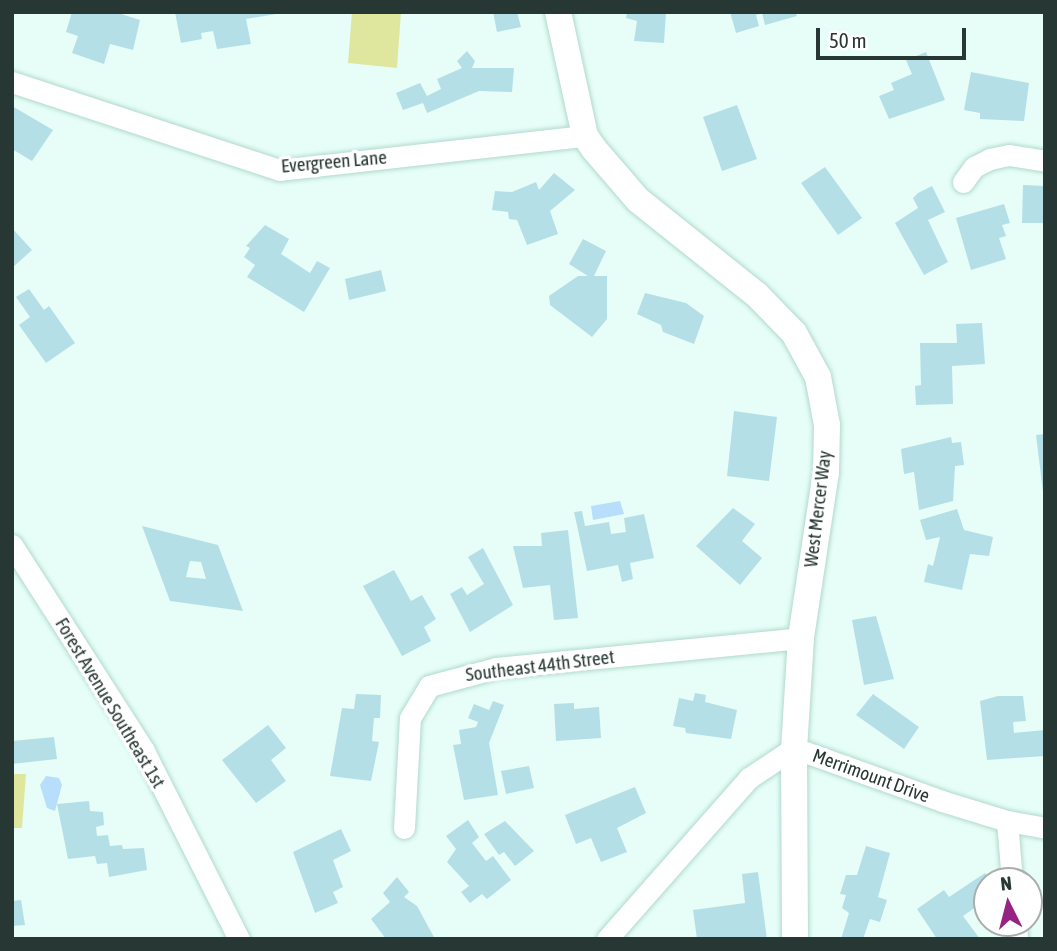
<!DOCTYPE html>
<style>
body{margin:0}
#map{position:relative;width:1057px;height:951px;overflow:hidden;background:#e6fef7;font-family:"Asap Condensed",sans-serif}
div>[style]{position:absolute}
.green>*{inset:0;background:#dfe79f}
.water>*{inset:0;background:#b7defb}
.building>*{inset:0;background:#b5dfe6}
.roads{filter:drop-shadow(0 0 2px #b1d9ce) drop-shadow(0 0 2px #b1d9ce)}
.minor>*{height:21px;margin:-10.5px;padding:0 10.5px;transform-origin:10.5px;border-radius:10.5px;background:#fff}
.tertiary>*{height:26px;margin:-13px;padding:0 13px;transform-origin:13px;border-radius:13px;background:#fff}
span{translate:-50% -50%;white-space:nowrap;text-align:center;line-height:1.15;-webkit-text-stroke:7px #fff;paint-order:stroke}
.street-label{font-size:19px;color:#273733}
.frame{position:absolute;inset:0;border:14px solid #273733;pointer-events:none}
.north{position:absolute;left:973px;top:867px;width:70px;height:70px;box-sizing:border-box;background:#fff;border:2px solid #a9afad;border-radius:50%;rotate:354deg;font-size:19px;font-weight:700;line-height:28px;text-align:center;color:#273733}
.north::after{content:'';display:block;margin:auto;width:24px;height:32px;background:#952483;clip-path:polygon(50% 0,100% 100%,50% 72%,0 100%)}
.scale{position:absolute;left:816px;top:28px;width:150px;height:32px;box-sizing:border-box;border:4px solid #273733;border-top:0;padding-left:9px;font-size:21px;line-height:24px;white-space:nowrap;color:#273733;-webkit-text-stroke:5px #fff;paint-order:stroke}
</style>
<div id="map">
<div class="green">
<div style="clip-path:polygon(352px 12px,401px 12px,397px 68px,348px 63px)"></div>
<div style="clip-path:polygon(12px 774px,26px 774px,22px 828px,12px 828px)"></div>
</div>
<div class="water">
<div style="clip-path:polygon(620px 501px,624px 514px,593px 520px,591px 506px)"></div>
<div style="clip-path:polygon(46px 776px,59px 778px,62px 785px,55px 811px,47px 808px,40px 785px)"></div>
</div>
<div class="building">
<div style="clip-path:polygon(72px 12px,115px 12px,140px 20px,133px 50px,110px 44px,104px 64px,72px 53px,78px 36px,66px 32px)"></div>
<div style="clip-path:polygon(175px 12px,276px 12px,276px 14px,246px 19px,251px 44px,217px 49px,213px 31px,201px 33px,202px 39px,181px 43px)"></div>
<div style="clip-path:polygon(493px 12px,517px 12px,521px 27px,497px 32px)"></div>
<div style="clip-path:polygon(627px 12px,666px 12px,664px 43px,634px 41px,637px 21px,626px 18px)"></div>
<div style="clip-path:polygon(730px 12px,795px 12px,797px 16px,765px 25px,762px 13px,756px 15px,759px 26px,736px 33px)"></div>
<div style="clip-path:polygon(467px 51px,475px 61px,472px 68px,514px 68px,512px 92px,479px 91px,427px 113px,423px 103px,403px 110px,396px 93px,420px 83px,427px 96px,441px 89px,437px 79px,462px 68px,457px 61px)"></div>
<div style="clip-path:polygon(926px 52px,945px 100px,889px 119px,879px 96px,894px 90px,891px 83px,912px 74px,906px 60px)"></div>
<div style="clip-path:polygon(971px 72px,1029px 83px,1024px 121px,980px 119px,980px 113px,964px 110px)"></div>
<div style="clip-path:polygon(737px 105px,757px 159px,722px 171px,703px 117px)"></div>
<div style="clip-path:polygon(12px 106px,53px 130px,32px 161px,12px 149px)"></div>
<div style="clip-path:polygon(825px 167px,862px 218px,838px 235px,801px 183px)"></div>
<div style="clip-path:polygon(554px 173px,575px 190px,550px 211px,558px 234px,527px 245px,517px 220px,509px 219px,508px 212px,492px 210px,495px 191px,512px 192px,536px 182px,539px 190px)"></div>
<div style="clip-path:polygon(1023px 185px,1045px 186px,1045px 223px,1022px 223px)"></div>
<div style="clip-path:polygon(932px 186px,945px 212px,928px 220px,948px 262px,924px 275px,895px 223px,918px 208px,913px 198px,918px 193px)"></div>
<div style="clip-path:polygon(1004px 204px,1010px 223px,1002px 225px,1006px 236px,999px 238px,1006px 259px,971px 270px,956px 218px)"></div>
<div style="clip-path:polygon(265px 225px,289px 239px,281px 254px,310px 273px,317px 261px,330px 268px,304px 312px,247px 277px,255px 265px,244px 257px,250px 248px,246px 246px)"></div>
<div style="clip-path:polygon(12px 228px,32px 250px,12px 268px)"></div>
<div style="clip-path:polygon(583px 239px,606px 251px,594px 276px,607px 276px,607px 319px,592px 337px,550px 305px,549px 296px,578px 276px,588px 276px,569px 264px)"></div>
<div style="clip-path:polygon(381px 270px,386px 291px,349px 300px,345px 279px)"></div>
<div style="clip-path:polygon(29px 289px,44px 310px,49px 306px,75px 343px,46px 363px,19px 325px,30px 317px,16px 297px)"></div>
<div style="clip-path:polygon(645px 293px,686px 303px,704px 316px,694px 344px,663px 332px,661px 325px,637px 314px)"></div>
<div style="clip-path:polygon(982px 323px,985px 364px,952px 366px,953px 404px,916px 405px,915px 386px,921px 385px,920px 343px,957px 343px,956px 324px)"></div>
<div style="clip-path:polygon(734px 411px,777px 417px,769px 481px,727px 476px)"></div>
<div style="clip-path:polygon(1045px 434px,1045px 492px,1043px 492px,1036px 435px)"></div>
<div style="clip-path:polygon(951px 437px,952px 443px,961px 442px,964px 465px,955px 466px,953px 501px,919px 510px,914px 472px,904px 474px,901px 449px)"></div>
<div style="clip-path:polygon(733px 508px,755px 524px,742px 541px,762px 558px,740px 585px,696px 546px)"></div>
<div style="clip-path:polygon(957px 509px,964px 530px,993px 537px,989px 556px,970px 554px,962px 590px,924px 582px,928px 564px,933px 566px,940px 537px,926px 540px,920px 520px)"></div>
<div style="clip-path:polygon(582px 511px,585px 526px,609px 522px,611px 534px,626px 532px,624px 518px,644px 514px,654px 558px,630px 563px,633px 579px,622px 582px,618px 565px,587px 571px,574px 512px)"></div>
<div style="clip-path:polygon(evenodd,142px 526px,218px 545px,243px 611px,170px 601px,142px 526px,190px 561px,201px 562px,206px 579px,186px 577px,190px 561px)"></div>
<div style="clip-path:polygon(568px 530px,578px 618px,554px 620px,550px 585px,523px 588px,513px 546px,542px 546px,541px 533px)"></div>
<div style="clip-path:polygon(483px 548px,513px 605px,470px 632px,450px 594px,462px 587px,467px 595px,484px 584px,468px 557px)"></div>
<div style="clip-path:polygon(394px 570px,411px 601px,422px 595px,436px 619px,424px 627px,431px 641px,402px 656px,363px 586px)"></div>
<div style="clip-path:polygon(876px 616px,894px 679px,864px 685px,852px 620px)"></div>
<div style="clip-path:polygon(695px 693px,706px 695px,705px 702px,737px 710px,731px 739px,686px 733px,685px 728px,673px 726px,679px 698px,693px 701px)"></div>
<div style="clip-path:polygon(356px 694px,381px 695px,380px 718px,374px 718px,372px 741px,379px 742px,371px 781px,330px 776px,342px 708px,354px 709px)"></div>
<div style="clip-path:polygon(873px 694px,919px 727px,904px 749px,856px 715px)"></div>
<div style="clip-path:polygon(998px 696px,1023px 696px,1026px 721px,1013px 722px,1014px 733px,1045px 730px,1045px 756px,987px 760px,980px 701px)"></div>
<div style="clip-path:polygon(493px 701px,504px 705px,489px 743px,498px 795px,464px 800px,453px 745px,461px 744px,459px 730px,476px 727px,478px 722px,468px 718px,474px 704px,489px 710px)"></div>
<div style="clip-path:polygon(574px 703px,574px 709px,599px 707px,601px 738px,556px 741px,554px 704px)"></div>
<div style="clip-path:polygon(268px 725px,286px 748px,271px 760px,286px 781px,256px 803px,222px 760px)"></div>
<div style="clip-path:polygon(54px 737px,57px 759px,12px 764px,12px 741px)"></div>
<div style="clip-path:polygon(529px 766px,534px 788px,506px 794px,501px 771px)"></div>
<div style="clip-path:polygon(635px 787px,646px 813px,617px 828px,627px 852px,601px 862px,591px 838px,576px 844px,565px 815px)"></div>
<div style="clip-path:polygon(89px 801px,90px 811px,103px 812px,104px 825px,96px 827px,97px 836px,108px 835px,110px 846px,122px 845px,123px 849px,144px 848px,147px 870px,109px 877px,107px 863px,97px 864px,95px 856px,68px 859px,57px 804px)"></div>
<div style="clip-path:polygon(468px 820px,479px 837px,472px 843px,486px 861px,493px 856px,511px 880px,487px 899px,482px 894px,470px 903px,461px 892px,469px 886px,447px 862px,456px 849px,446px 836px)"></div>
<div style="clip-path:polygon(505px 821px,534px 851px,515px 866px,504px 852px,499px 855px,484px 834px)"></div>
<div style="clip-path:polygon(341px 829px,351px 851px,333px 860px,343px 887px,333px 892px,338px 903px,315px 913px,293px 852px)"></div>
<div style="clip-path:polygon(866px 846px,890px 853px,878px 897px,887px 900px,880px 922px,870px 919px,863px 939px,841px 939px,849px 913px,842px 908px,846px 895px,840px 894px,846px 875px,857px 875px)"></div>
<div style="clip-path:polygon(758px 872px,767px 939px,697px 939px,693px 910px,745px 903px,742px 874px)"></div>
<div style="clip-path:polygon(985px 873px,991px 881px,987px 881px,987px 899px,963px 916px,980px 939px,937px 939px,917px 909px,944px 890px,949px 897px)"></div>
<div style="clip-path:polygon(397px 877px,409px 892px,404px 897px,417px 906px,435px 939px,386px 939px,371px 919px,390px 902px,383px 893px)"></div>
<div style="clip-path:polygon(21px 900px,25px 925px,12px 926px,12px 901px)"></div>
</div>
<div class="roads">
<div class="minor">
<div style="left:12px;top:82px;width:282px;rotate:18.2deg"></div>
<div style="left:280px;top:170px;width:307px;rotate:-6.4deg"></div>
<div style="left:963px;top:182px;width:19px;rotate:-54deg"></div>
<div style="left:974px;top:167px;width:18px;rotate:-27deg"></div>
<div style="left:990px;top:159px;width:19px;rotate:-12deg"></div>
<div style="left:1009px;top:155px;width:36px;rotate:9deg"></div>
<div style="left:12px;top:545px;width:245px;rotate:57.3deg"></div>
<div style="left:144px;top:751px;width:211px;rotate:63.2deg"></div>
<div style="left:1007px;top:821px;width:60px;rotate:85.2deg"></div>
<div style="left:404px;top:828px;width:110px;rotate:-86.9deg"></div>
<div style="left:410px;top:718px;width:37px;rotate:-59deg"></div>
<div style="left:429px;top:686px;width:69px;rotate:-15deg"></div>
<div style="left:496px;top:668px;width:306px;rotate:-5.6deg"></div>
<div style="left:1016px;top:923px;width:16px;rotate:86deg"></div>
<div style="left:607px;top:939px;width:215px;rotate:-48.6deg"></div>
<div style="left:749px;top:778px;width:54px;rotate:-33.7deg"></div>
<div style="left:794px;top:748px;width:157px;rotate:19.7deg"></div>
<div style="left:942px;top:801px;width:68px;rotate:17.1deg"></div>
<div style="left:1007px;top:821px;width:39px;rotate:10deg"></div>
</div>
<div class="tertiary">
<div style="left:558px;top:12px;width:127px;rotate:77.7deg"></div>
<div style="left:585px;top:136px;width:16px;rotate:55deg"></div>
<div style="left:594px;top:149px;width:67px;rotate:49.2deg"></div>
<div style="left:638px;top:200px;width:152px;rotate:38.6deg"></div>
<div style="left:757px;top:295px;width:53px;rotate:45.8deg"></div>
<div style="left:794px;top:333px;width:50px;rotate:61.4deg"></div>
<div style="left:818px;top:377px;width:49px;rotate:79.4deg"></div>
<div style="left:827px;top:425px;width:47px;rotate:91.2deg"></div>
<div style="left:826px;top:472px;width:168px;rotate:98.6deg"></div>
<div style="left:801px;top:638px;width:110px;rotate:93.6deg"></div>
<div style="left:794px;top:748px;width:191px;rotate:89.7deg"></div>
</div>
</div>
<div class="street-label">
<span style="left:334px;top:162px;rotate:-5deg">Evergreen Lane</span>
<span style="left:818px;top:509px;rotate:-83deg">West Mercer Way</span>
<span style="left:540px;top:666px;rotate:-7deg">Southeast 44th Street</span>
<span style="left:110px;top:703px;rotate:59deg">Forest Avenue Southeast 1st</span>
<span style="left:871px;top:776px;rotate:20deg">Merrimount Drive</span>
</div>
<div class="frame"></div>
<div class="north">N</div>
<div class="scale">50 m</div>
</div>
